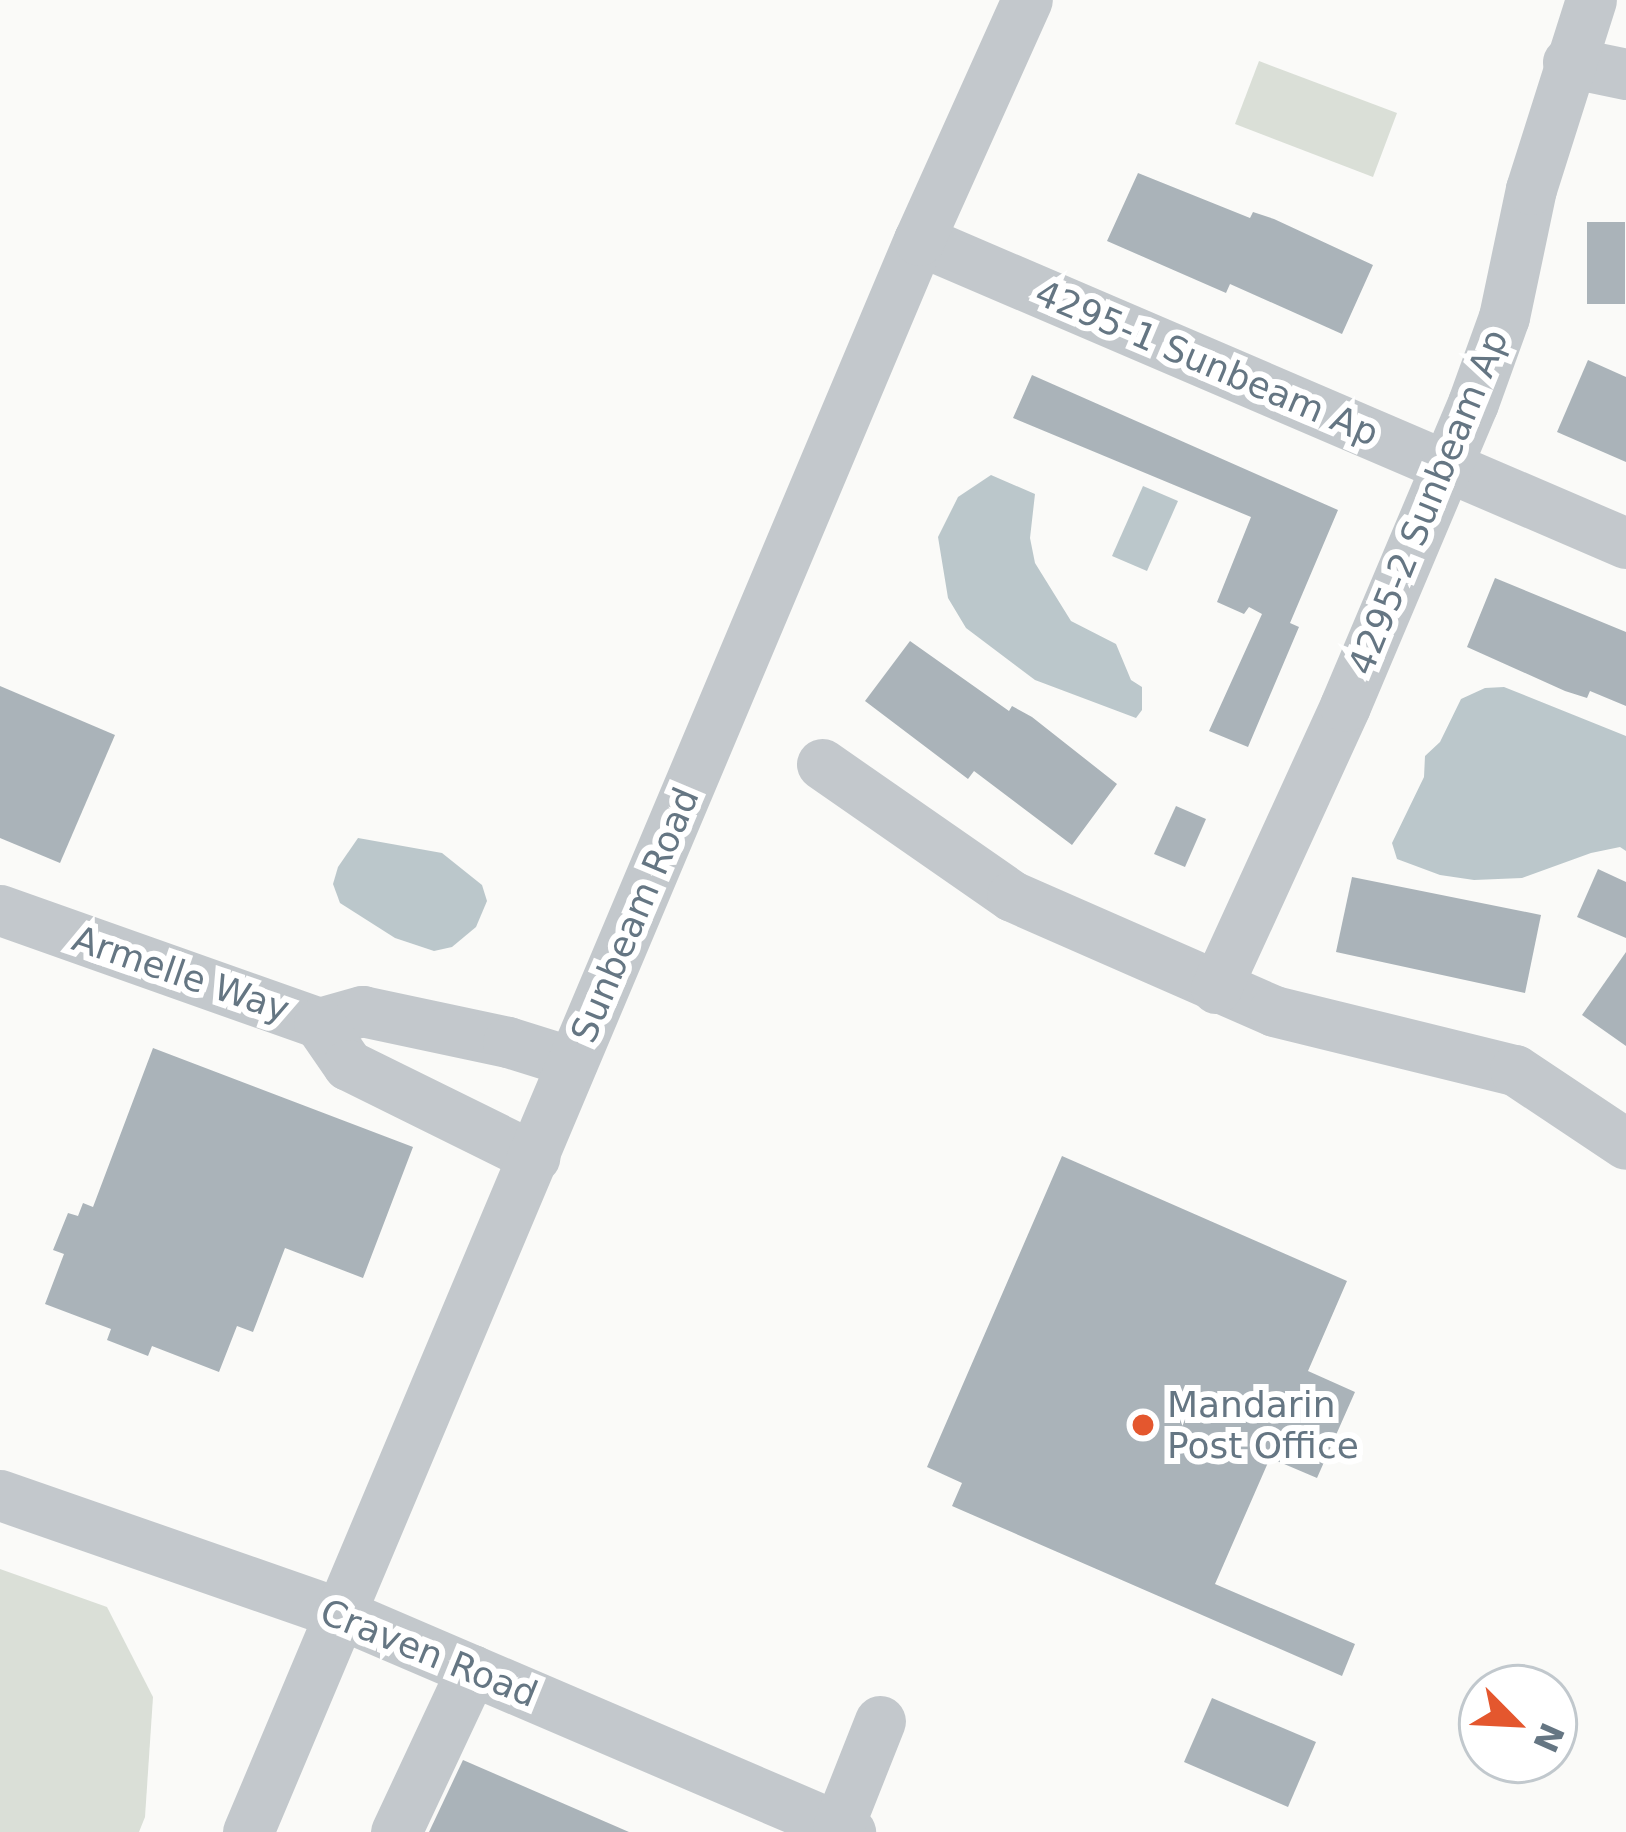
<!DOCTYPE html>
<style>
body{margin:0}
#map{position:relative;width:1626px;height:1832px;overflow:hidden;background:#fafaf8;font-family:"DejaVu Sans",sans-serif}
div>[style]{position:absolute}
.green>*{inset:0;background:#dadfd7}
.water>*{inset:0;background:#bbc7cb}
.building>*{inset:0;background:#aab3b9}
.minor>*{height:51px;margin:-25.5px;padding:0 25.5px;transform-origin:25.5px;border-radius:25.5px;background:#c3c8cc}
.dots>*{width:33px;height:33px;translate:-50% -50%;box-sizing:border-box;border:6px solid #fff;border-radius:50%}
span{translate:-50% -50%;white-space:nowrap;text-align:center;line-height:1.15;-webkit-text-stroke:12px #fff;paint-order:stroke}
.street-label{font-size:36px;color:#657683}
.poi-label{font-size:36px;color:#657683}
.left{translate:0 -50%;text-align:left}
.north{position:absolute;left:1458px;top:1664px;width:120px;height:120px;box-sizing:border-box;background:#fff;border:3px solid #c1c8cd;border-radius:50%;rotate:114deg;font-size:33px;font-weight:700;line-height:48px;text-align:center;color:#657683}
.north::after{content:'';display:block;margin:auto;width:42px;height:54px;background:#e4572e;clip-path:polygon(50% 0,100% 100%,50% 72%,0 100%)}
</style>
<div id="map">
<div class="green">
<div style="clip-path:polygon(1259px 61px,1397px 113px,1373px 177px,1235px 124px)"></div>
<div style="clip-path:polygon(0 1569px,107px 1607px,153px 1697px,145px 1817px,139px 1832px,0 1832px)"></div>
</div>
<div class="water">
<div style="clip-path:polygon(991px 475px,1035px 494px,1030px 538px,1035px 563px,1071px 621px,1116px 644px,1131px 680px,1142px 687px,1142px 710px,1136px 718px,1035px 680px,966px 628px,948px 598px,938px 537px,958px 497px)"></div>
<div style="clip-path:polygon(1143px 486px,1178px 501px,1147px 571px,1112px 556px)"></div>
<div style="clip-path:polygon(1504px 687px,1626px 736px,1626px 851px,1620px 847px,1591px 853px,1522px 878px,1474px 880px,1440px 875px,1397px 859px,1392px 843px,1424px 777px,1425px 756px,1440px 742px,1461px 699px,1485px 688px)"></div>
<div style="clip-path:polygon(358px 838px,442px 853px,482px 885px,487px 901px,476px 927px,452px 947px,434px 951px,395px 938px,340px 903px,333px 884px,338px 867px)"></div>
</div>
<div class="building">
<div style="clip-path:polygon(1138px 173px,1250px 218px,1253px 212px,1274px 219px,1373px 265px,1342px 334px,1230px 284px,1226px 293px,1107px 241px)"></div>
<div style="clip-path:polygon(1587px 222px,1625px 222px,1625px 304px,1587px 304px)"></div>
<div style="clip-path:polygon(1588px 360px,1626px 377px,1626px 462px,1557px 432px)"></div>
<div style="clip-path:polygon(1032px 375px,1338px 510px,1290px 623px,1299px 627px,1248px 747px,1209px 731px,1262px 614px,1249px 607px,1244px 614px,1217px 602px,1251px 517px,1013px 418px)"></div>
<div style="clip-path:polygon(1495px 578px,1626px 632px,1626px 706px,1590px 691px,1587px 698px,1565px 691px,1467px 647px)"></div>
<div style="clip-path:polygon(910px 641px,1009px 711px,1012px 706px,1032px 717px,1117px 784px,1072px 845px,974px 771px,968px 779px,865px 701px)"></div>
<div style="clip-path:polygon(0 686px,115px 735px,60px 863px,0 838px)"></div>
<div style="clip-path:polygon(1176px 806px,1206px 819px,1185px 867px,1154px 854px)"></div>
<div style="clip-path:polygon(1598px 869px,1626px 882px,1626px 938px,1577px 917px)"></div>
<div style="clip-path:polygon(1352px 877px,1541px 915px,1525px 993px,1336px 952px)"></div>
<div style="clip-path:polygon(1626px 952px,1626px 1046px,1582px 1015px)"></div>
<div style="clip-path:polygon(153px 1048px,413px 1147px,363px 1278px,285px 1248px,253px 1332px,237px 1326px,219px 1372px,152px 1346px,148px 1356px,107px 1340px,111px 1329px,45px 1304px,64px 1254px,53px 1250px,68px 1213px,78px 1216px,83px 1203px,93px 1207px)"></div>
<div style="clip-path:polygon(1062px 1156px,1347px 1281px,1308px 1371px,1355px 1392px,1317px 1478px,1270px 1458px,1215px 1584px,1355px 1644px,1342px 1676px,952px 1506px,962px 1483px,927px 1467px)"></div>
<div style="clip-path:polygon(1212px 1698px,1316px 1742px,1288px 1807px,1184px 1762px)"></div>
<div style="clip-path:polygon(463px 1760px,629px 1832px,429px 1832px)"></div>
</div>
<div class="minor">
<div style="left:1568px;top:62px;width:59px;rotate:11.7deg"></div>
<div style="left:919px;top:240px;width:769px;rotate:23.2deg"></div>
<div style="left:822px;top:764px;width:231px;rotate:34.8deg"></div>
<div style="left:1012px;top:896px;width:286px;rotate:23.7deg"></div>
<div style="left:1274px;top:1011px;width:248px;rotate:13.8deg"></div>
<div style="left:1515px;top:1070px;width:133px;rotate:33.7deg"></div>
<div style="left:0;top:910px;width:338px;rotate:19.5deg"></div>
<div style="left:319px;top:1023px;width:45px;rotate:-15.6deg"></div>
<div style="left:362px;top:1011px;width:149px;rotate:12deg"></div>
<div style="left:508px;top:1042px;width:67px;rotate:17.4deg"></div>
<div style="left:1216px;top:988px;width:310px;rotate:-65.4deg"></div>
<div style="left:1345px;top:706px;width:329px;rotate:-67.1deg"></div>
<div style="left:1473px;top:403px;width:91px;rotate:-70.2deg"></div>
<div style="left:1504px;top:317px;width:131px;rotate:-78.1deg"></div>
<div style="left:1531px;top:189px;width:198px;rotate:-72.4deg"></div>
<div style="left:319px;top:1023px;width:51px;rotate:55.4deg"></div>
<div style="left:348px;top:1065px;width:208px;rotate:26.3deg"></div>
<div style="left:0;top:1495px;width:361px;rotate:19.2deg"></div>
<div style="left:341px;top:1614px;width:554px;rotate:23.19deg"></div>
<div style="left:838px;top:1827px;width:114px;rotate:-68.4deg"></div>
<div style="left:248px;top:1832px;width:1728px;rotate:-67.15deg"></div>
<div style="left:919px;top:240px;width:263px;rotate:-65.8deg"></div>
<div style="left:396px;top:1832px;width:179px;rotate:-64.9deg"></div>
</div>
<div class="dots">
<div style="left:1143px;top:1425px;background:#e4572e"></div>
</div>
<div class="street-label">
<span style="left:1207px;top:363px;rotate:23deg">4295-1 Sunbeam Ap</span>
<span style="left:1428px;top:502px;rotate:-68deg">4295-2 Sunbeam Ap</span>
<span style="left:635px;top:915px;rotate:-67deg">Sunbeam Road</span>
<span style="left:181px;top:974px;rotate:19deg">Armelle Way</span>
<span style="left:429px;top:1653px;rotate:22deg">Craven Road</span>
</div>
<div class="poi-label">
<span class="left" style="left:1167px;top:1425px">Mandarin<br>Post Office</span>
</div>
<div class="north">N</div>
</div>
